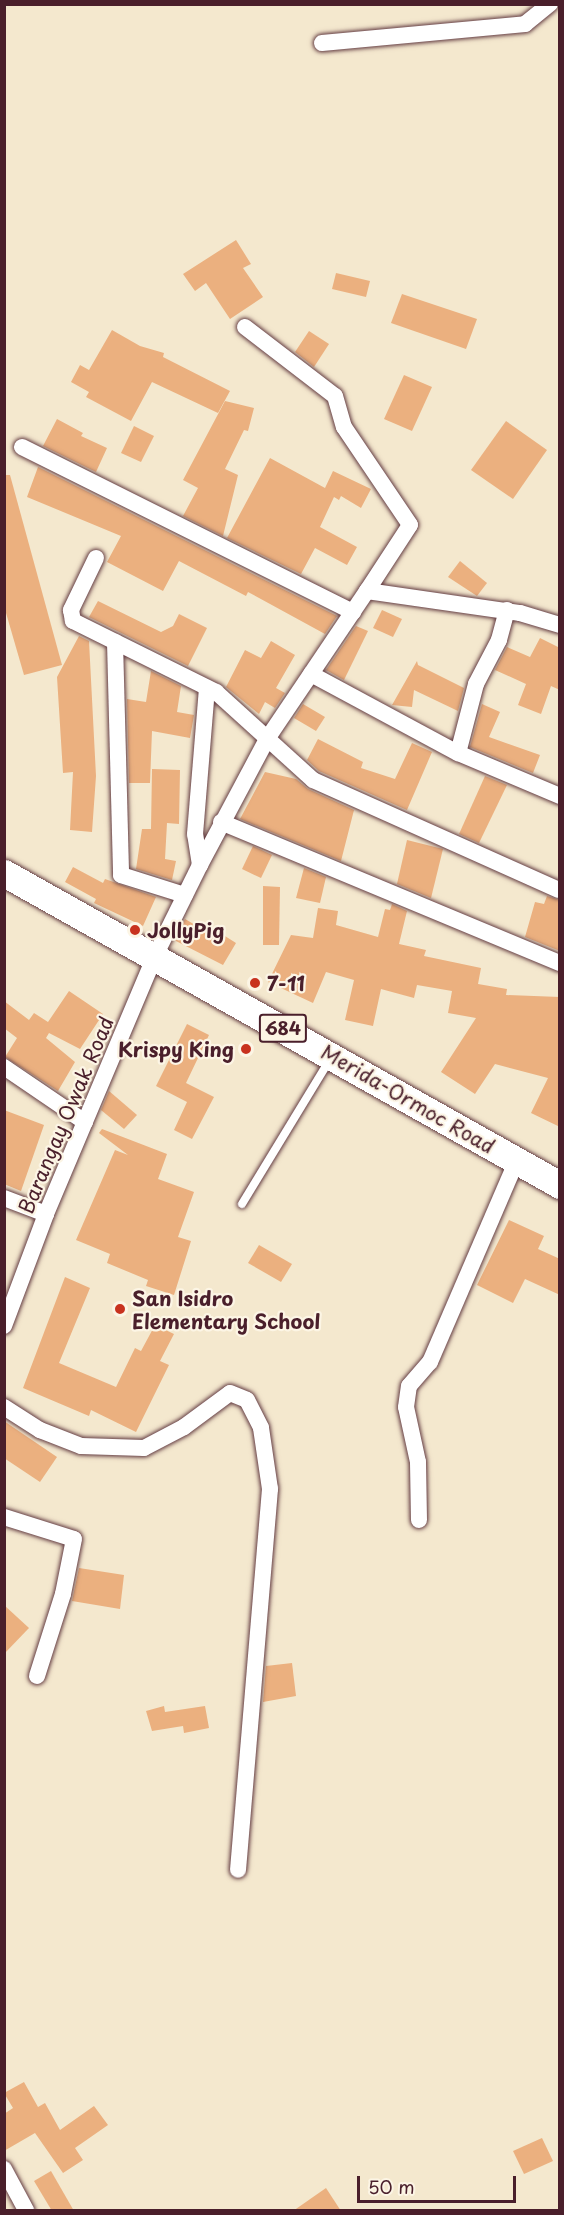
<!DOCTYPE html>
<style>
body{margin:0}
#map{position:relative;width:564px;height:2215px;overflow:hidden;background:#f4e8ce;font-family:"Playpen Sans",sans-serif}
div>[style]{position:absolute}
.building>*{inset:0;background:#ebb07f}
.roads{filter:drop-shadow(0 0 2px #643d43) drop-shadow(0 0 2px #643d43)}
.service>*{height:8px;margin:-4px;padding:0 4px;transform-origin:4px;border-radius:4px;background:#fff}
.minor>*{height:16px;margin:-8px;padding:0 8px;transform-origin:8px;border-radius:8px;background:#fff}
.trunk>*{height:27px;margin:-13.5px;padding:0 13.5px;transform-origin:13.5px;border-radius:13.5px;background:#fff}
.dots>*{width:16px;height:16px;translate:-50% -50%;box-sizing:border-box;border:3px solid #fcf5e5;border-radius:50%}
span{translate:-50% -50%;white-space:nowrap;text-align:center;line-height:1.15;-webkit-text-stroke:4.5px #fcf5e5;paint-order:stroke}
.shield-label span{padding:2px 4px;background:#fcf5e5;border:2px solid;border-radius:4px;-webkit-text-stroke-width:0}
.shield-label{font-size:18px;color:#4a1f2b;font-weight:700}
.poi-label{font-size:20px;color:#4a1f2b;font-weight:700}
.left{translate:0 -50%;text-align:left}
.right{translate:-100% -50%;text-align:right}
.street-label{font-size:20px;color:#4a1f2b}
.frame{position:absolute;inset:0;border:6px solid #4a1f2b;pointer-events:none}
.scale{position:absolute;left:357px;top:2176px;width:159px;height:27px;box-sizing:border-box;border:3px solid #4a1f2b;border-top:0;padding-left:8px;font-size:18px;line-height:21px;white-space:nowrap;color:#4a1f2b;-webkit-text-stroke:4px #fcf5e5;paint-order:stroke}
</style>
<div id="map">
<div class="building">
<div style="clip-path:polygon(236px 240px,251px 264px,243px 268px,263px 297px,230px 319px,206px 283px,195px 291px,183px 274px)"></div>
<div style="clip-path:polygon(336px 273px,370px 281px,366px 297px,332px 289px)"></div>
<div style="clip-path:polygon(402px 294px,477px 319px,466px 349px,391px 323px)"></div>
<div style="clip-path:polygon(112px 330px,140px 346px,164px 353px,163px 357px,230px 391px,218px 413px,152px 382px,131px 421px,86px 397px,89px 392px,71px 382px,80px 365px,89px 370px)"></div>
<div style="clip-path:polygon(309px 331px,329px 344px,314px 367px,295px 352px)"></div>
<div style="clip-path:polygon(404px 375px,432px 387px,412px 431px,384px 419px)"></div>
<div style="clip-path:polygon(225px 401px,254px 408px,248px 431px,244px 430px,225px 469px,238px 475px,223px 536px,183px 516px,198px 488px,183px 480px)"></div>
<div style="clip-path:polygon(57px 419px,83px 433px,81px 436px,107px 448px,96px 472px,43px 446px)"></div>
<div style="clip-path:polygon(506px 421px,547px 450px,513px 499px,471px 470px)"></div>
<div style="clip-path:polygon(134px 426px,154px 436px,141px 462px,121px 453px)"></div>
<div style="clip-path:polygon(270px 458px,325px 488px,333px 471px,371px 489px,361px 508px,341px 496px,339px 500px,334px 497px,320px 527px,357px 547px,347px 565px,315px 548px,301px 574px,227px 538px)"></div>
<div style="clip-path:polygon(38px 467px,337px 616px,325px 634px,248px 592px,246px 596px,179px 561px,163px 591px,107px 562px,121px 536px,27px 497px)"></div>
<div style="clip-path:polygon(4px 475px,10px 475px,62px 665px,24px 675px,4px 606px)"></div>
<div style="clip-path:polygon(460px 561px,487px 583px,477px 596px,448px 577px)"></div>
<div style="clip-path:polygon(98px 601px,161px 632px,173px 626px,179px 614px,207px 628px,188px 666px,89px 617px)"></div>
<div style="clip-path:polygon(382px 610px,402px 619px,393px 637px,373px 628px)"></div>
<div style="clip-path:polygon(356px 626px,368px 631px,344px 680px,326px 670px)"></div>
<div style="clip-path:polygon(79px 636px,89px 641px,96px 776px,92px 832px,70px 830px,73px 772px,63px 773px,57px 677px)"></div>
<div style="clip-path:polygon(540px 638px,560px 648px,560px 690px,551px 686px,541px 714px,518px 705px,526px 684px,495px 670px,507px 647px,530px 657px)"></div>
<div style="clip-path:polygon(271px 641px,295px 655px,276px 688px,285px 693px,275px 708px,265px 702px,259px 714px,226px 687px,245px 650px,261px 658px)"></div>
<div style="clip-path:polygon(417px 661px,418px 665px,464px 688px,458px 711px,414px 690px,412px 707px,392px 705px)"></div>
<div style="clip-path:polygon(151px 671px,181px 686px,177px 712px,194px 715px,190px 738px,152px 731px,150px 783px,129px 783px,127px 699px,146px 702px)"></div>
<div style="clip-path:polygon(303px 704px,325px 717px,316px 731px,294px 718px)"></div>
<div style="clip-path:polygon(482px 704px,500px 712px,489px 737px,540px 755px,533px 773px,470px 747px)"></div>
<div style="clip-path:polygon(318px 739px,363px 762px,361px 768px,395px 779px,412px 743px,432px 752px,407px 810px,319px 771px,307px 760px)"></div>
<div style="clip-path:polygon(152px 769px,180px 770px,179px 824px,167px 823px,165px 859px,176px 861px,172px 880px,136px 869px,142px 829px,151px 829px)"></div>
<div style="clip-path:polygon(265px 772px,296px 779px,308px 789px,354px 810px,341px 861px,240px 819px)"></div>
<div style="clip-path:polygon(485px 776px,507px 785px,479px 843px,459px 834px)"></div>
<div style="clip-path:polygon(407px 840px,443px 849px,431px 898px,397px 884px)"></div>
<div style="clip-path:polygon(253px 846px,272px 855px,261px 878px,242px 869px)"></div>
<div style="clip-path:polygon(73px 867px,103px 883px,105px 879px,156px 897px,143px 926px,94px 903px,96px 899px,65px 882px)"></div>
<div style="clip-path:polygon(304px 868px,326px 877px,320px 903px,296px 898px)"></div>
<div style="clip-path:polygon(263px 886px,280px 887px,279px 945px,263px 945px)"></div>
<div style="clip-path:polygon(547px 896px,560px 900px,560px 951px,525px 937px,535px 902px,544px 904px)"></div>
<div style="clip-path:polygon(392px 904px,407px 911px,399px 944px,426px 950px,424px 956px,481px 968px,478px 984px,507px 989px,506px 995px,560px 997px,560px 1127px,531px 1113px,548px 1078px,495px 1064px,475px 1094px,441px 1072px,476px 1018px,448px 1013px,452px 991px,417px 985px,414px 998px,381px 989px,373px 1026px,345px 1020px,354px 980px,326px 972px,313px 1003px,268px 982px,291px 935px,313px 938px,318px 908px,338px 911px,336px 925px,378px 937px,385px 909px,390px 910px)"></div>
<div style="clip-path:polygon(185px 919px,214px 936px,217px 931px,236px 943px,223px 965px,174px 940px)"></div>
<div style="clip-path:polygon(69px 991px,103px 1014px,80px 1049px,49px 1033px,46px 1038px,75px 1062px,58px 1091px,5px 1057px,17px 1038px,4px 1028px,4px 1001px,29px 1020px,34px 1013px,48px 1022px)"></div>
<div style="clip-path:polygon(187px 1024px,209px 1035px,186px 1083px,214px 1097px,192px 1139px,174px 1130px,187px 1102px,156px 1086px)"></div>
<div style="clip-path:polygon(109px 1091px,137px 1115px,124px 1129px,101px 1110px)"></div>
<div style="clip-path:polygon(4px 1110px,44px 1125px,21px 1191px,4px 1184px)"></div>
<div style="clip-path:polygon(102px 1129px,167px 1154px,158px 1179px,194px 1192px,178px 1237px,191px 1241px,174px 1295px,146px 1286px,148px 1280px,107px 1263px,110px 1254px,76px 1240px,115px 1150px,128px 1155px,99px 1133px)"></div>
<div style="clip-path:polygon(509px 1220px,544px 1236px,538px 1249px,560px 1259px,560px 1295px,525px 1279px,513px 1303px,477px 1285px)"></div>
<div style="clip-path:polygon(259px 1245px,292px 1264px,281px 1282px,248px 1263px)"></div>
<div style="clip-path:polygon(65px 1277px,90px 1288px,59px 1363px,116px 1387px,135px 1348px,141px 1351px,155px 1325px,174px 1334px,160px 1361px,169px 1365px,136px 1432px,91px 1410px,89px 1416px,23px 1388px)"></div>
<div style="clip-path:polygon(4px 1421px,57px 1457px,40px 1482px,4px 1458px)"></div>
<div style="clip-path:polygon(79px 1568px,124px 1575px,120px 1609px,72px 1601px)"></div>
<div style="clip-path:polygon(4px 1605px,29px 1628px,4px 1654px)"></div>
<div style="clip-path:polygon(292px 1663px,296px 1696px,263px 1702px,266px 1666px)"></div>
<div style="clip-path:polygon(164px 1706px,165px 1712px,205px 1706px,209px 1728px,184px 1733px,183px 1726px,152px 1731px,146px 1711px)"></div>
<div style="clip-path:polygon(24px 2082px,38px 2107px,45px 2103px,60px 2130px,94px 2106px,108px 2125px,75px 2148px,83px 2160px,63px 2173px,35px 2133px,4px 2151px,4px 2114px,13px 2108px,4px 2093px)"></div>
<div style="clip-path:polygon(542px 2138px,553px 2161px,524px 2174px,513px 2151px)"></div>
<div style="clip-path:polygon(51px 2171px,74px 2211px,52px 2211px,34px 2181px)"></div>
<div style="clip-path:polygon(326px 2188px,341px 2211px,293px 2211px)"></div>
</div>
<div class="roads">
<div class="service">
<div style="left:242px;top:1204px;width:170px;rotate:-58.7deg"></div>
</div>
<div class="minor">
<div style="left:322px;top:43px;width:204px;rotate:-5.3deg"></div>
<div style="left:525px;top:24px;width:32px;rotate:-39deg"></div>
<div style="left:245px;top:327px;width:113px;rotate:37.5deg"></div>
<div style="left:335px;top:396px;width:32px;rotate:74deg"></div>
<div style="left:344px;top:427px;width:118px;rotate:56deg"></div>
<div style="left:410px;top:525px;width:79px;rotate:123.1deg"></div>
<div style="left:22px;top:447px;width:370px;rotate:26.5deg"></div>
<div style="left:96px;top:558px;width:58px;rotate:115.7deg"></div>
<div style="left:71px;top:610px;width:11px;rotate:80deg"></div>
<div style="left:73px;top:621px;width:160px;rotate:26.4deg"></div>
<div style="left:216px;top:692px;width:131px;rotate:42.2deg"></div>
<div style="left:313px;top:780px;width:269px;rotate:24.1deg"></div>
<div style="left:507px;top:610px;width:31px;rotate:105deg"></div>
<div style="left:499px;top:640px;width:50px;rotate:117.6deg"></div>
<div style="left:476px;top:684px;width:71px;rotate:104.6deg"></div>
<div style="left:458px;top:753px;width:111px;rotate:22.9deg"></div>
<div style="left:115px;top:642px;width:233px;rotate:88.5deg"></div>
<div style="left:121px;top:875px;width:67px;rotate:17.4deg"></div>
<div style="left:311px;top:674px;width:167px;rotate:28.3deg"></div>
<div style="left:221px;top:822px;width:367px;rotate:22.6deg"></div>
<div style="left:200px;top:865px;width:31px;rotate:-99deg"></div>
<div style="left:195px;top:834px;width:146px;rotate:-85.3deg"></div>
<div style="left:4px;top:1067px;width:98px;rotate:34.2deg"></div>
<div style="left:4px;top:1198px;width:45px;rotate:20.9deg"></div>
<div style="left:4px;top:1326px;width:120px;rotate:-69.4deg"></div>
<div style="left:46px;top:1214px;width:282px;rotate:-67.1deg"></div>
<div style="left:156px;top:954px;width:99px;rotate:-63.7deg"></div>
<div style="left:200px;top:865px;width:143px;rotate:-62deg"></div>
<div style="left:267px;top:739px;width:179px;rotate:-56deg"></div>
<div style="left:367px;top:591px;width:155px;rotate:8.2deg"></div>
<div style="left:520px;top:613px;width:42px;rotate:16.7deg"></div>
<div style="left:4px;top:1407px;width:43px;rotate:32.6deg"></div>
<div style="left:40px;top:1430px;width:44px;rotate:21.3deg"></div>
<div style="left:81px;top:1446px;width:63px;rotate:1.8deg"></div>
<div style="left:144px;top:1448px;width:45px;rotate:-27.7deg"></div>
<div style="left:184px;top:1427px;width:57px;rotate:-36.5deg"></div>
<div style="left:230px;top:1393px;width:18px;rotate:22deg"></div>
<div style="left:247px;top:1400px;width:31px;rotate:63deg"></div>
<div style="left:261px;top:1428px;width:62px;rotate:81.6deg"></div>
<div style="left:270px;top:1489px;width:382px;rotate:94.8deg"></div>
<div style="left:4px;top:1517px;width:73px;rotate:17.4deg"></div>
<div style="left:74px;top:1539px;width:56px;rotate:101.3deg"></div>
<div style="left:63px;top:1594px;width:86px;rotate:107.6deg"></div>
<div style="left:419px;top:1520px;width:58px;rotate:-91deg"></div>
<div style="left:418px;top:1462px;width:56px;rotate:-102.3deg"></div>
<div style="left:406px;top:1407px;width:21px;rotate:-82deg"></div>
<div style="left:409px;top:1386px;width:32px;rotate:-49deg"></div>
<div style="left:430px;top:1362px;width:218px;rotate:-66.7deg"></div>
<div style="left:4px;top:2169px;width:47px;rotate:61.8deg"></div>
</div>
<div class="trunk">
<div style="left:4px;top:873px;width:638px;rotate:29.3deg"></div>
</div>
</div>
<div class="dots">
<div style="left:135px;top:930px;background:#c8321e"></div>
<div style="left:255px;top:983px;background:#c8321e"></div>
<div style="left:246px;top:1049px;background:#c8321e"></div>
<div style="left:120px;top:1309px;background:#c8321e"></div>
</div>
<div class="shield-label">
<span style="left:283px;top:1028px">684</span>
</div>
<div class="poi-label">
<span class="left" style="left:147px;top:930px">JollyPig</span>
<span class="left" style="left:267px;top:983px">7-11</span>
<span class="right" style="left:234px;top:1049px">Krispy King</span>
<span class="left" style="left:132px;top:1310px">San Isidro<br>Elementary School</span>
</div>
<div class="street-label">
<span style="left:408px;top:1099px;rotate:30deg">Merida-Ormoc Road</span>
<span style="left:66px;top:1115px;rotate:-67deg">Barangay Owak Road</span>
</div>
<div class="frame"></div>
<div class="scale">50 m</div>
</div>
